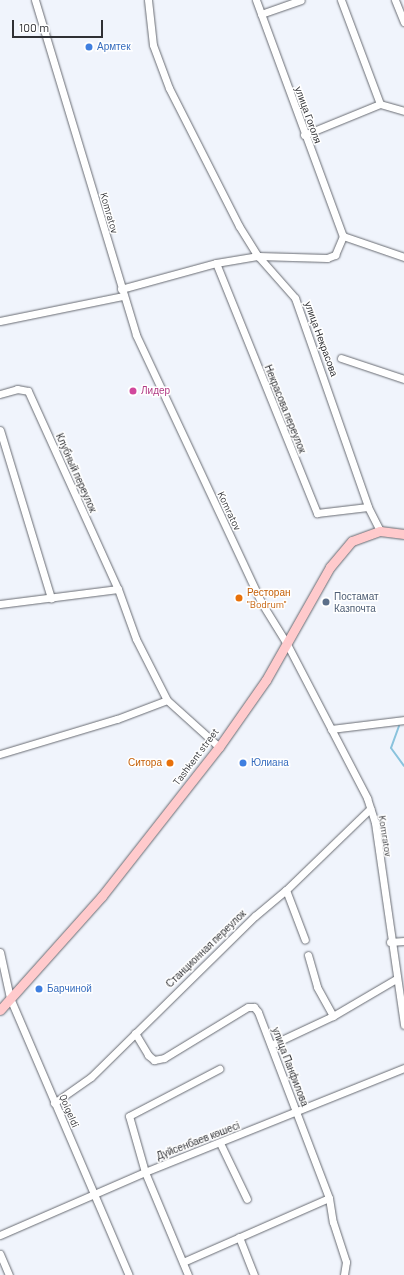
<!DOCTYPE html>
<meta charset="utf-8">
<style>
body{margin:0}
#map{position:relative;width:404px;height:1275px;overflow:hidden;background:#f0f4fc;font-family:Barlow,sans-serif}
div>[style]{position:absolute}
.stream>*{height:2px;margin:-1px;padding:0 1px;transform-origin:1px;border-radius:1px;background:#8ac3dd}
.roads{filter:drop-shadow(0 0 1px #686b72) drop-shadow(0 0 1px #686b72)}
.minor>*{height:7px;margin:-3.5px;padding:0 3.5px;transform-origin:3.5px;border-radius:3.5px;background:#fff}
.major>*{height:9px;margin:-4.5px;padding:0 4.5px;transform-origin:4.5px;border-radius:4.5px;background:#ffcacc}
.dots>*{width:11px;height:11px;translate:-50% -50%;box-sizing:border-box;border:2px solid #fff;border-radius:50%}
span{translate:-50% -50%;white-space:nowrap;text-align:center;line-height:1.15;-webkit-text-stroke:3px #fff;paint-order:stroke}
.shop-label{font-size:10px;color:#366cbe}
.left{translate:0 -50%;text-align:left}
.street-label{font-size:10px;color:#2f3034}
.hotel-label{font-size:10px;color:#b23c85}
.food-label{font-size:10px;color:#c56008}
.right{translate:-100% -50%;text-align:right}
.service-label{font-size:10px;color:#4e5e75}
.scale{position:absolute;left:12px;top:20px;width:91px;height:18px;box-sizing:border-box;border:2px solid #2f3034;border-top:0;padding-left:5px;font-size:12px;line-height:14px;white-space:nowrap;color:#2f3034;-webkit-text-stroke:3px #fff;paint-order:stroke}
</style>
<div id="map">
<div class="stream">
<div style="left:399px;top:726px;width:23px;rotate:110deg"></div>
<div style="left:391px;top:748px;width:22px;rotate:54deg"></div>
</div>
<div class="roads">
<div class="minor">
<div style="left:35px;top:0;width:350px;rotate:73.2deg"></div>
<div style="left:136px;top:335px;width:295px;rotate:64.9deg"></div>
<div style="left:261px;top:602px;width:49px;rotate:58.2deg"></div>
<div style="left:287px;top:644px;width:174px;rotate:62.5deg"></div>
<div style="left:367px;top:798px;width:26px;rotate:72deg"></div>
<div style="left:375px;top:823px;width:204px;rotate:81.8deg"></div>
<div style="left:148px;top:0;width:45px;rotate:83.7deg"></div>
<div style="left:153px;top:45px;width:46px;rotate:69.6deg"></div>
<div style="left:169px;top:88px;width:155px;rotate:63.1deg"></div>
<div style="left:239px;top:226px;width:36px;rotate:58deg"></div>
<div style="left:258px;top:256px;width:56px;rotate:48.6deg"></div>
<div style="left:295px;top:298px;width:221px;rotate:70.7deg"></div>
<div style="left:368px;top:507px;width:27px;rotate:63deg"></div>
<div style="left:256px;top:0;width:252px;rotate:69.8deg"></div>
<div style="left:341px;top:0;width:111px;rotate:69.4deg"></div>
<div style="left:395px;top:0;width:24px;rotate:68deg"></div>
<div style="left:261px;top:14px;width:42px;rotate:-19.3deg"></div>
<div style="left:304px;top:135px;width:82px;rotate:-22.2deg"></div>
<div style="left:380px;top:104px;width:25px;rotate:16deg"></div>
<div style="left:343px;top:236px;width:65px;rotate:19deg"></div>
<div style="left:216px;top:263px;width:270px;rotate:68deg"></div>
<div style="left:317px;top:513px;width:51px;rotate:-6.7deg"></div>
<div style="left:121px;top:289px;width:98px;rotate:-15.3deg"></div>
<div style="left:216px;top:263px;width:43px;rotate:-9.5deg"></div>
<div style="left:258px;top:256px;width:69px;rotate:1.7deg"></div>
<div style="left:327px;top:258px;width:9px;rotate:-21deg"></div>
<div style="left:335px;top:255px;width:21px;rotate:-67deg"></div>
<div style="left:0;top:321px;width:126px;rotate:-11.5deg"></div>
<div style="left:341px;top:358px;width:66px;rotate:18.4deg"></div>
<div style="left:0;top:394px;width:18px;rotate:-16deg"></div>
<div style="left:17px;top:389px;width:11px;rotate:10deg"></div>
<div style="left:28px;top:391px;width:217px;rotate:65.6deg"></div>
<div style="left:118px;top:589px;width:53px;rotate:70.2deg"></div>
<div style="left:136px;top:639px;width:68px;rotate:63.1deg"></div>
<div style="left:167px;top:700px;width:70px;rotate:42.1deg"></div>
<div style="left:0;top:430px;width:176px;rotate:73.1deg"></div>
<div style="left:0;top:604px;width:119px;rotate:-7.2deg"></div>
<div style="left:331px;top:729px;width:74px;rotate:-7deg"></div>
<div style="left:0;top:754px;width:122px;rotate:-16.7deg"></div>
<div style="left:117px;top:719px;width:53px;rotate:-20.8deg"></div>
<div style="left:286px;top:890px;width:53px;rotate:69.2deg"></div>
<div style="left:390px;top:942px;width:14px;rotate:-4deg"></div>
<div style="left:0;top:952px;width:47px;rotate:77.7deg"></div>
<div style="left:10px;top:998px;width:301px;rotate:66.8deg"></div>
<div style="left:308px;top:955px;width:33px;rotate:74deg"></div>
<div style="left:317px;top:987px;width:33px;rotate:61deg"></div>
<div style="left:135px;top:1033px;width:26px;rotate:59deg"></div>
<div style="left:148px;top:1055px;width:8px;rotate:40deg"></div>
<div style="left:154px;top:1060px;width:10px;rotate:-11deg"></div>
<div style="left:164px;top:1058px;width:98px;rotate:-31.3deg"></div>
<div style="left:248px;top:1007px;width:6px"></div>
<div style="left:254px;top:1007px;width:6px;rotate:51deg"></div>
<div style="left:258px;top:1012px;width:199px;rotate:69.1deg"></div>
<div style="left:329px;top:1198px;width:24px;rotate:81deg"></div>
<div style="left:333px;top:1222px;width:42px;rotate:72deg"></div>
<div style="left:346px;top:1262px;width:13px;rotate:99deg"></div>
<div style="left:271px;top:1045px;width:68px;rotate:-25.1deg"></div>
<div style="left:333px;top:1016px;width:73px;rotate:-30.4deg"></div>
<div style="left:54px;top:1103px;width:45px;rotate:-35.1deg"></div>
<div style="left:91px;top:1077px;width:230px;rotate:-44.5deg"></div>
<div style="left:255px;top:916px;width:40px;rotate:-40deg"></div>
<div style="left:286px;top:890px;width:117px;rotate:-44deg"></div>
<div style="left:220px;top:1143px;width:62px;rotate:64.3deg"></div>
<div style="left:0;top:1235px;width:158px;rotate:-23.5deg"></div>
<div style="left:145px;top:1172px;width:279px;rotate:-21.9deg"></div>
<div style="left:239px;top:1237px;width:41px;rotate:68.5deg"></div>
<div style="left:0;top:1254px;width:23px;rotate:67deg"></div>
<div style="left:183px;top:1262px;width:159px;rotate:-23.7deg"></div>
<div style="left:188px;top:1275px;width:112px;rotate:-112.7deg"></div>
<div style="left:145px;top:1172px;width:58px;rotate:-105.9deg"></div>
<div style="left:129px;top:1116px;width:102px;rotate:-27.6deg"></div>
</div>
<div class="major">
<div style="left:0;top:1010px;width:153px;rotate:-48.2deg"></div>
<div style="left:102px;top:896px;width:189px;rotate:-51.9deg"></div>
<div style="left:219px;top:747px;width:82px;rotate:-55deg"></div>
<div style="left:266px;top:680px;width:130px;rotate:-60.5deg"></div>
<div style="left:330px;top:567px;width:34px;rotate:-50deg"></div>
<div style="left:352px;top:541px;width:30px;rotate:-20deg"></div>
<div style="left:380px;top:531px;width:24px;rotate:7deg"></div>
</div>
</div>
<div class="dots">
<div style="left:89px;top:47px;background:#3f7fe0"></div>
<div style="left:133px;top:391px;background:#d1479c"></div>
<div style="left:239px;top:598px;background:#e8710a"></div>
<div style="left:326px;top:602px;background:#5c6f8a"></div>
<div style="left:170px;top:763px;background:#e8710a"></div>
<div style="left:243px;top:763px;background:#3f7fe0"></div>
<div style="left:39px;top:989px;background:#3f7fe0"></div>
</div>
<div class="shop-label">
<span class="left" style="left:97px;top:47px">Армтек</span>
<span class="left" style="left:251px;top:763px">Юлиана</span>
<span class="left" style="left:47px;top:989px">Барчиной</span>
</div>
<div class="street-label">
<span style="left:308px;top:115px;rotate:70deg">улица Гоголя</span>
<span style="left:109px;top:213px;rotate:74deg">Komratov</span>
<span style="left:321px;top:339px;rotate:70deg">улица Некрасова</span>
<span style="left:285px;top:409px;rotate:68deg">Некрасова переулок</span>
<span style="left:76px;top:473px;rotate:66deg">Клубный переулок</span>
<span style="left:229px;top:511px;rotate:65deg">Komratov</span>
<span style="left:196px;top:757px;rotate:-53deg">Tashkent street</span>
<span style="left:385px;top:836px;rotate:81deg">Komratov</span>
<span style="left:206px;top:949px;rotate:-44deg">Станционная переулок</span>
<span style="left:290px;top:1067px;rotate:69deg">улица Панфилова</span>
<span style="left:69px;top:1111px;rotate:67deg">Qoigeldi</span>
<span style="left:198px;top:1141px;rotate:-21deg">Дүйсенбаев көшесі</span>
</div>
<div class="hotel-label">
<span class="left" style="left:141px;top:391px">Лидер</span>
</div>
<div class="food-label">
<span class="left" style="left:247px;top:598px">Ресторан<br>"Bodrum"</span>
<span class="right" style="left:162px;top:763px">Ситора</span>
</div>
<div class="service-label">
<span class="left" style="left:334px;top:602px">Постамат<br>Казпочта</span>
</div>
<div class="scale">100 m</div>
</div>
